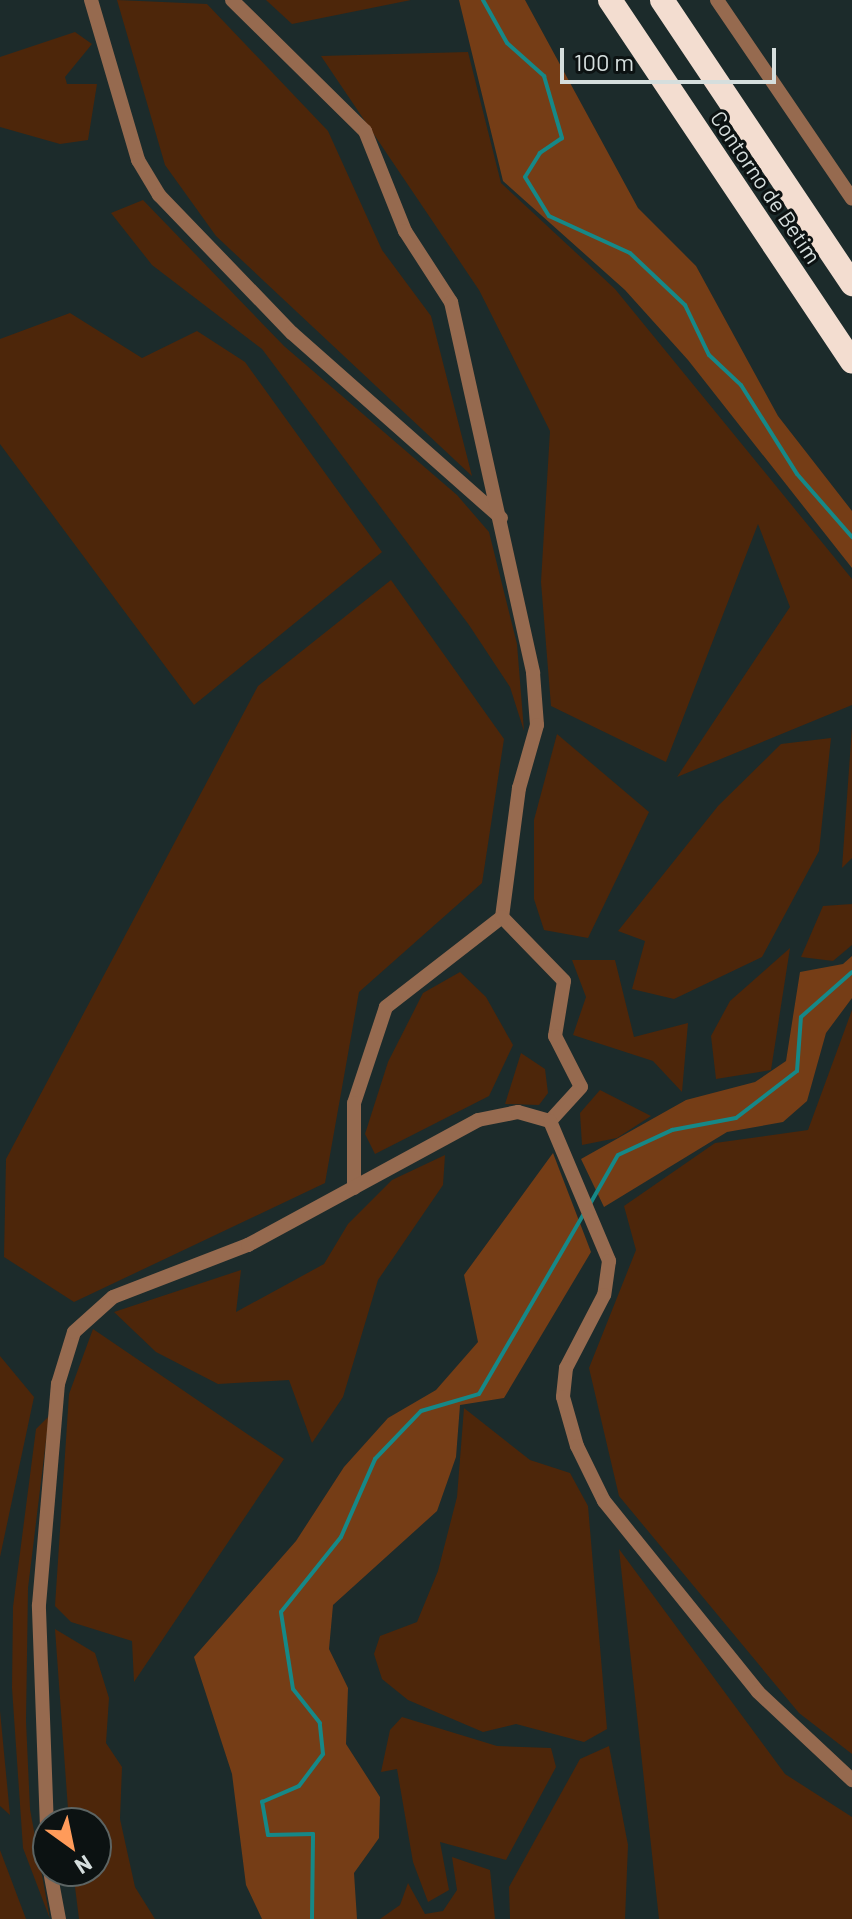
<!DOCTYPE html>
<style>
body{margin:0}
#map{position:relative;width:852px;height:1919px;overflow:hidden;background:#1c2b2b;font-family:Barlow,sans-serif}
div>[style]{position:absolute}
.green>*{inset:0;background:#4d260a}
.forest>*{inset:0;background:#753d16}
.stream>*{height:4px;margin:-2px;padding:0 2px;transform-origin:2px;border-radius:2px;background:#168887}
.street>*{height:14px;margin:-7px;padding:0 7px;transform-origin:7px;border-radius:7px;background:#966a4f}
.highway>*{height:24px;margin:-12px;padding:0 12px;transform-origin:12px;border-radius:12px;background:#f3ddd0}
span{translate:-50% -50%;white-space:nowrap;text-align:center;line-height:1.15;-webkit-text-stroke:6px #0c1212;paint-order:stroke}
.street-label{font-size:22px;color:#d5dedd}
.north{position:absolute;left:32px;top:1807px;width:80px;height:80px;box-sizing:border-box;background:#0c1212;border:2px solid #5c6463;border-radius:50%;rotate:147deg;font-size:22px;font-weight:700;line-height:32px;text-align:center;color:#d5dedd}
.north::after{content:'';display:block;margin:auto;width:28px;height:36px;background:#ff9b5a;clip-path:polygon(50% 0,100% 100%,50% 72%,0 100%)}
.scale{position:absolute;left:560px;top:48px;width:216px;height:36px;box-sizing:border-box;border:4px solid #d5dedd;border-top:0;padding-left:10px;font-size:24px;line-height:28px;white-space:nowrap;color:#d5dedd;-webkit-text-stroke:6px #0c1212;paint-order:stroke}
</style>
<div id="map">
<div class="green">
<div style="clip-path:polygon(117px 0,207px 4px,328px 131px,382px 250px,431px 316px,472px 476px,216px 236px,165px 165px)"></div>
<div style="clip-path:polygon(266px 0,411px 0,292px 24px)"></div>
<div style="clip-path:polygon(75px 32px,92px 44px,65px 77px,67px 84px,97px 84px,88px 140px,60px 144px,0 127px,0 57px)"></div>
<div style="clip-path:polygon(468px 52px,501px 183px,615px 289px,852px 579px,852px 705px,677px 777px,790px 607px,758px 524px,666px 762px,551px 706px,541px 582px,550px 431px,479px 290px,321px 56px)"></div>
<div style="clip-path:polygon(143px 200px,284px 346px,457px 495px,489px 532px,517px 644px,524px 731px,510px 687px,469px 625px,262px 349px,152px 265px,111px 213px)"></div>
<div style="clip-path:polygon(70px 313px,142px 358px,197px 331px,245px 362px,382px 552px,194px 705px,0 444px,0 339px)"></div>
<div style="clip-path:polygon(391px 580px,504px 739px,482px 883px,359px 992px,325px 1183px,74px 1302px,4px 1257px,6px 1159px,258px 686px)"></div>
<div style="clip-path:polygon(852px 727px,852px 858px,842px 868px)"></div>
<div style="clip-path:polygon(557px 734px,649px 812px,588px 938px,544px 930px,534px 899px,534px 820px)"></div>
<div style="clip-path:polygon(831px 738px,819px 851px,762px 957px,674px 999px,632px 989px,645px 941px,618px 931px,718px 806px,781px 744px)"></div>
<div style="clip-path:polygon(852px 904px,852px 945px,833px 961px,801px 957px,823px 906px)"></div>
<div style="clip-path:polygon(790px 948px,771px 1070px,716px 1079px,711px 1036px,730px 1001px)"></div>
<div style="clip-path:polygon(572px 960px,615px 960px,634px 1037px,688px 1023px,682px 1092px,653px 1061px,573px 1035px,586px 997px)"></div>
<div style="clip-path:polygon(460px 972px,486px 997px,513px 1045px,489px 1096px,375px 1154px,365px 1134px,388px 1062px,423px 993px)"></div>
<div style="clip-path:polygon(852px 1010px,852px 1754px,799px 1713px,619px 1496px,589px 1368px,636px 1250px,624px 1206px,715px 1143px,808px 1130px)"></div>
<div style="clip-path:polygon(521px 1053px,545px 1069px,548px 1093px,539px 1105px,505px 1104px)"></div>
<div style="clip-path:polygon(600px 1090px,651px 1116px,617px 1138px,582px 1145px,580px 1113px)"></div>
<div style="clip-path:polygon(445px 1155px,443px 1185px,378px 1280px,343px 1397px,312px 1443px,289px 1380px,218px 1384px,156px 1352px,114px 1312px,241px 1270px,236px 1312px,324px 1264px,348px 1224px,392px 1180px)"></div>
<div style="clip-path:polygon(93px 1329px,284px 1459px,134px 1682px,132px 1641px,71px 1622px,55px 1606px,69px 1394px)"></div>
<div style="clip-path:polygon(0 1356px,34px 1397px,0 1557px)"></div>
<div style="clip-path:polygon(464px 1408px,530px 1460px,570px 1473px,588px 1506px,607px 1729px,584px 1742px,516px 1724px,483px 1732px,408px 1700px,382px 1679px,374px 1654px,380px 1636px,417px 1622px,438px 1571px,457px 1497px)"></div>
<div style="clip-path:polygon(49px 1416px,28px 1588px,26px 1721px,30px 1809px,50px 1919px,23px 1848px,12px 1688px,13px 1607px,36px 1429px)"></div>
<div style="clip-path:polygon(619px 1549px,785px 1774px,852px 1817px,852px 1919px,659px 1919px)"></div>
<div style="clip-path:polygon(55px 1629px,95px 1653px,109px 1698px,106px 1743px,122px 1767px,120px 1819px,135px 1887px,155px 1919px,79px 1919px,73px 1871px,96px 1871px,96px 1823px,69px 1823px)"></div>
<div style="clip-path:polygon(0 1711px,10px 1815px,0 1806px)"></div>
<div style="clip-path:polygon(402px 1717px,497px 1746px,551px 1748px,556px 1767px,506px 1860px,440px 1842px,449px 1890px,428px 1902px,413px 1862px,397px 1769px,381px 1772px,390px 1730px)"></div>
<div style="clip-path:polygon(609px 1746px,628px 1845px,625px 1919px,510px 1919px,509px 1887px,580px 1759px)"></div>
<div style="clip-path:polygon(0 1850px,26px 1919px,0 1919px)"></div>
<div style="clip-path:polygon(452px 1857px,490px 1870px,495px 1919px,380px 1919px,400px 1905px,408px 1883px,425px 1914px,443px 1911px,457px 1890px)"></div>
</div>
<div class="forest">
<div style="clip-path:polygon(459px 0,525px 0,638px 208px,696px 266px,778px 416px,852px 511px,852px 568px,688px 360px,625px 290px,503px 181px)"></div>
<div style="clip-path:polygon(852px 956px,852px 998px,826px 1033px,807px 1101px,783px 1122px,727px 1132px,604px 1207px,581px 1159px,686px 1100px,755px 1082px,786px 1061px,800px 972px,843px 964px)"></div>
<div style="clip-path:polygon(553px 1153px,591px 1252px,504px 1398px,460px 1405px,456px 1457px,437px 1511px,333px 1605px,329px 1649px,348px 1688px,346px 1744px,380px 1797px,379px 1838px,354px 1873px,357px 1919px,262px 1919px,246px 1885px,232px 1774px,194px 1657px,296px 1541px,344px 1467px,388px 1418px,436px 1390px,478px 1342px,464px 1275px)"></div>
</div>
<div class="stream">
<div style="left:483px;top:0;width:49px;rotate:60.8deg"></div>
<div style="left:507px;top:43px;width:50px;rotate:41.7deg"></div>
<div style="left:544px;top:76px;width:65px;rotate:73.8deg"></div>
<div style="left:562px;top:138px;width:27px;rotate:146deg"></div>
<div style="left:540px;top:153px;width:28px;rotate:122deg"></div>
<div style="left:525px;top:177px;width:46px;rotate:58.4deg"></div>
<div style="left:549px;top:216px;width:89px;rotate:24.6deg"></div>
<div style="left:630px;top:253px;width:76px;rotate:43.4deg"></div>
<div style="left:685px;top:305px;width:55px;rotate:64.4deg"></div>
<div style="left:709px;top:355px;width:44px;rotate:43.2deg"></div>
<div style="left:741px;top:385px;width:105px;rotate:57.8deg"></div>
<div style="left:797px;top:474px;width:84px;rotate:48.9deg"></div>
<div style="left:590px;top:1204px;width:56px;rotate:-60.3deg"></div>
<div style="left:618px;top:1155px;width:60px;rotate:-24.8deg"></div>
<div style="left:672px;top:1130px;width:65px;rotate:-10.6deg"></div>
<div style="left:736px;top:1118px;width:77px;rotate:-37.6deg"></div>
<div style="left:797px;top:1071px;width:54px;rotate:-85.8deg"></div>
<div style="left:801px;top:1017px;width:68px;rotate:-41.4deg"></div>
<div style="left:312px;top:1919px;width:85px;rotate:-89.3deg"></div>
<div style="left:313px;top:1834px;width:45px;rotate:178.7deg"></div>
<div style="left:268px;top:1835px;width:34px;rotate:-100deg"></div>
<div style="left:262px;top:1802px;width:40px;rotate:-23.4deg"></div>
<div style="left:299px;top:1786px;width:40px;rotate:-53deg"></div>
<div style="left:323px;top:1754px;width:31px;rotate:-96deg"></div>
<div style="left:320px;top:1723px;width:43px;rotate:-128.5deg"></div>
<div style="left:293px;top:1689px;width:78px;rotate:-98.9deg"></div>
<div style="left:281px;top:1612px;width:96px;rotate:-51.3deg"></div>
<div style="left:341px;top:1537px;width:85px;rotate:-66.4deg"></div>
<div style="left:375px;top:1459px;width:66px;rotate:-46.2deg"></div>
<div style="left:421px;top:1411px;width:60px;rotate:-16.3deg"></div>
<div style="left:479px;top:1394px;width:207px;rotate:-59.8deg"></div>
</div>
<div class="street">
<div style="left:91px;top:0;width:167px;rotate:73.6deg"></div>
<div style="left:138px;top:160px;width:41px;rotate:59deg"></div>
<div style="left:159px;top:195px;width:192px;rotate:46.1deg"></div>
<div style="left:292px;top:333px;width:279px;rotate:41.5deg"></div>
<div style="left:232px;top:0;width:187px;rotate:44.6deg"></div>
<div style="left:365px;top:131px;width:108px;rotate:68.2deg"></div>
<div style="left:405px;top:231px;width:85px;rotate:57.1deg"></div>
<div style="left:451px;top:302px;width:380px;rotate:77.5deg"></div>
<div style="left:533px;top:673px;width:52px;rotate:85.6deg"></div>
<div style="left:537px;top:725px;width:66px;rotate:105.9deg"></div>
<div style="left:519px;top:788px;width:130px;rotate:97.5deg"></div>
<div style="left:502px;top:917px;width:147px;rotate:142.2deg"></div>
<div style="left:386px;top:1007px;width:101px;rotate:108.4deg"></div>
<div style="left:354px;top:1103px;width:85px;rotate:90deg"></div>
<div style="left:717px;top:0;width:240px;rotate:55.8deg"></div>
<div style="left:502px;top:917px;width:89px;rotate:45.9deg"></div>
<div style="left:564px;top:981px;width:56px;rotate:99.3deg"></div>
<div style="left:555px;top:1036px;width:57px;rotate:63deg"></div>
<div style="left:581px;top:1087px;width:46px;rotate:132.4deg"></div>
<div style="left:48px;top:1855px;width:250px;rotate:-92.1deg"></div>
<div style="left:39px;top:1605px;width:222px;rotate:-85.1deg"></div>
<div style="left:58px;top:1384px;width:54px;rotate:-72.9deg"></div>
<div style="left:74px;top:1332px;width:52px;rotate:-41.9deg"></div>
<div style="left:113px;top:1297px;width:145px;rotate:-21.1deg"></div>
<div style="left:248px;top:1245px;width:262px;rotate:-28.5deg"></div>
<div style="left:478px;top:1120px;width:41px;rotate:-11.3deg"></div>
<div style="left:518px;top:1112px;width:33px;rotate:16deg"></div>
<div style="left:550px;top:1121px;width:152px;rotate:67.1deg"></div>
<div style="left:609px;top:1261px;width:34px;rotate:98deg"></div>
<div style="left:604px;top:1295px;width:82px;rotate:117.5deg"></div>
<div style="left:566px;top:1368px;width:29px;rotate:96deg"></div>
<div style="left:563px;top:1397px;width:51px;rotate:74.1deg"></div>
<div style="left:577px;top:1446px;width:61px;rotate:63.9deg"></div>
<div style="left:604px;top:1501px;width:245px;rotate:51.1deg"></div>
<div style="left:758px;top:1692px;width:129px;rotate:43.1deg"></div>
<div style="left:50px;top:1871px;width:49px;rotate:79.4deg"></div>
</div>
<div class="highway">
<div style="left:610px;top:0;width:435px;rotate:56.2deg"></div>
<div style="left:662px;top:0;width:342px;rotate:56.2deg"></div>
</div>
<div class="street-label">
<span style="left:766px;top:187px;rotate:56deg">Contorno de Betim</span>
</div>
<div class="north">N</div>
<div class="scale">100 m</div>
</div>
